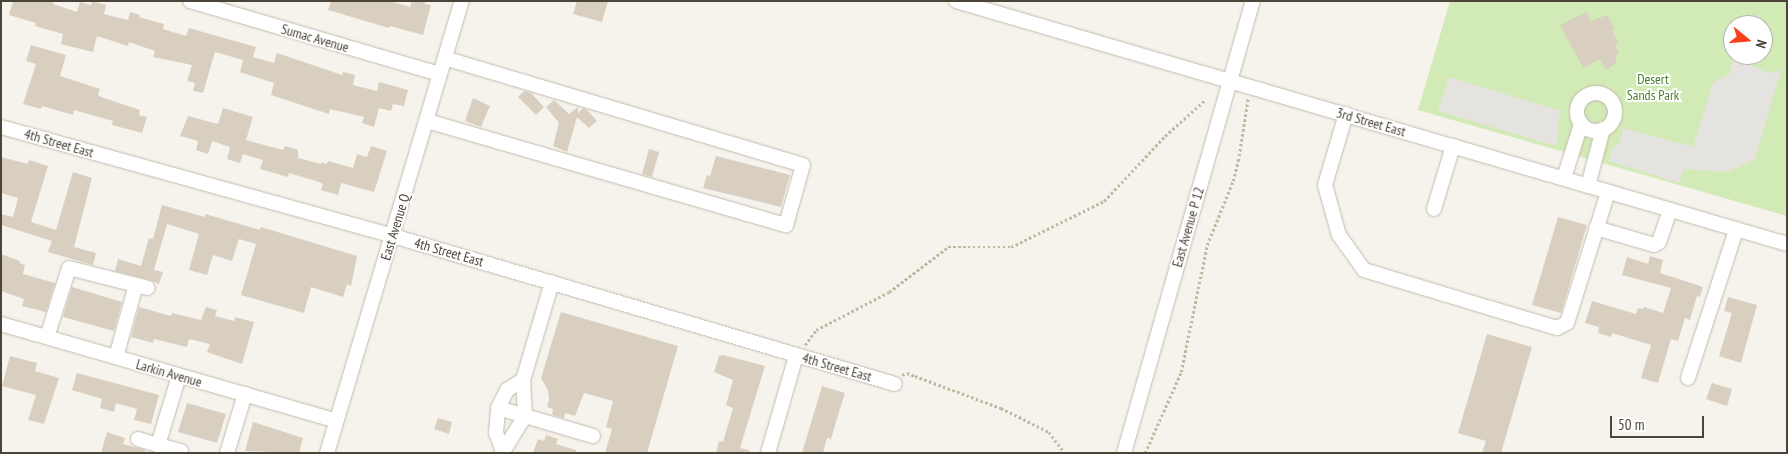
<!DOCTYPE html>
<style>
body{margin:0}
#map{position:relative;width:1788px;height:454px;overflow:hidden;background:#f6f3ec;font-family:"PT Sans Narrow",sans-serif}
div>[style]{position:absolute}
.green>*{inset:0;background:#d2eab5}
.parking>*{inset:0;background:#e5e3e0}
.building>*{inset:0;background:#d8cfc1}
.path>*{height:2.5px;margin-top:-1.25px;transform-origin:0;background:repeating-linear-gradient(90deg,#c4b79f 0 2.5px,transparent 0 5px)}
.roads{filter:drop-shadow(0 0 1px #c2bbae) drop-shadow(0 0 1px #c2bbae)}
.minor>*{height:14px;margin:-7px;padding:0 7px;transform-origin:7px;border-radius:7px;background:#fff}
.minor>.ring{margin:-7px;padding:0;box-sizing:content-box;background:none;border:14px solid #fff;border-radius:50%}
span{translate:-50% -50%;white-space:nowrap;text-align:center;line-height:1.15;-webkit-text-stroke:4px #fff;paint-order:stroke}
.street-label{font-size:14px;color:#4b4439}
.park-label{font-size:14px;color:#4a7f2a}
.frame{position:absolute;inset:0;border:2px solid #4b4439;pointer-events:none}
.north{position:absolute;left:1723px;top:15px;width:50px;height:50px;box-sizing:border-box;background:#fff;border:1px solid #b7b4b0;border-radius:50%;rotate:107deg;font-size:14px;font-weight:700;line-height:20px;text-align:center;color:#4b4439}
.north::after{content:'';display:block;margin:auto;width:18px;height:22px;background:#fc3f1d;clip-path:polygon(50% 0,100% 100%,50% 72%,0 100%)}
.scale{position:absolute;left:1610px;top:416px;width:94px;height:22px;box-sizing:border-box;border:2px solid #4b4439;border-top:0;padding-left:6px;font-size:15px;line-height:18px;white-space:nowrap;color:#4b4439;-webkit-text-stroke:4px #fff;paint-order:stroke}
</style>
<div id="map">
<div class="green">
<div style="clip-path:polygon(evenodd,1450px 1px,1787px 1px,1787px 216px,1418px 110px,1450px 1px,1733px 25px,1763px 25px,1763px 55px,1733px 55px,1733px 25px)"></div>
</div>
<div class="parking">
<div style="clip-path:polygon(1734px 57px,1769px 73px,1781px 70px,1755px 159px,1728px 172px,1684px 169px,1679px 183px,1609px 161px,1612px 149px,1619px 143px,1624px 128px,1693px 147px,1713px 82px,1729px 75px)"></div>
<div style="clip-path:polygon(1449px 77px,1561px 111px,1557px 125px,1559px 132px,1556px 146px,1438px 111px)"></div>
</div>
<div class="building">
<div style="clip-path:polygon(13px 1px,54px 1px,53px 4px,77px 12px,80px 2px,91px 5px,92px 1px,106px 5px,104px 14px,128px 20px,130px 12px,140px 15px,139px 17px,164px 24px,163px 29px,186px 36px,189px 28px,256px 47px,253px 57px,274px 63px,277px 53px,342px 75px,343px 72px,355px 75px,353px 85px,377px 91px,379px 82px,408px 90px,404px 106px,393px 104px,391px 111px,379px 108px,374px 127px,362px 123px,364px 117px,330px 109px,329px 114px,271px 95px,274px 83px,240px 72px,243px 60px,215px 52px,203px 93px,193px 91px,195px 83px,187px 81px,192px 65px,153px 57px,155px 51px,129px 42px,128px 46px,97px 36px,93px 52px,61px 44px,63px 34px,35px 26px,36px 23px,9px 15px)"></div>
<div style="clip-path:polygon(331px 1px,390px 1px,410px 7px,412px 1px,426px 1px,425px 4px,431px 5px,423px 35px,390px 26px,389px 28px,328px 10px)"></div>
<div style="clip-path:polygon(577px 1px,608px 1px,602px 22px,573px 14px)"></div>
<div style="clip-path:polygon(1586px 12px,1591px 21px,1607px 15px,1615px 30px,1612px 31px,1619px 43px,1615px 45px,1619px 53px,1615px 56px,1617px 60px,1614px 65px,1606px 70px,1600px 59px,1583px 68px,1560px 25px)"></div>
<div style="clip-path:polygon(31px 45px,66px 55px,60px 76px,100px 89px,98px 95px,101px 97px,140px 110px,139px 115px,147px 117px,142px 133px,112px 125px,113px 121px,74px 110px,73px 115px,42px 106px,41px 109px,23px 104px,36px 64px,26px 61px)"></div>
<div style="clip-path:polygon(524px 91px,531px 93px,544px 107px,536px 115px,518px 97px)"></div>
<div style="clip-path:polygon(473px 98px,490px 106px,481px 127px,465px 121px)"></div>
<div style="clip-path:polygon(554px 100px,569px 114px,578px 107px,578px 113px,583px 108px,587px 110px,597px 121px,589px 128px,577px 117px,567px 152px,553px 146px,559px 123px,546px 107px)"></div>
<div style="clip-path:polygon(223px 108px,253px 117px,246px 140px,283px 150px,285px 146px,298px 150px,298px 158px,321px 164px,321px 162px,327px 164px,328px 161px,353px 168px,357px 154px,367px 157px,371px 146px,387px 151px,374px 192px,341px 183px,338px 195px,321px 190px,323px 184px,316px 181px,289px 173px,288px 177px,260px 169px,263px 160px,243px 154px,240px 163px,227px 159px,230px 147px,212px 141px,208px 154px,196px 150px,198px 141px,180px 136px,188px 116px,218px 124px)"></div>
<div style="clip-path:polygon(649px 149px,659px 152px,652px 177px,642px 174px)"></div>
<div style="clip-path:polygon(716px 156px,790px 175px,781px 207px,703px 188px,707px 175px,710px 176px)"></div>
<div style="clip-path:polygon(1px 157px,28px 164px,29px 160px,48px 166px,31px 222px,56px 230px,73px 172px,92px 178px,74px 247px,96px 253px,93px 265px,48px 252px,52px 241px,1px 225px,1px 214px,13px 217px,18px 198px,1px 193px)"></div>
<div style="clip-path:polygon(162px 205px,205px 217px,205px 214px,260px 230px,261px 227px,357px 256px,351px 286px,347px 284px,343px 297px,311px 287px,304px 313px,241px 295px,256px 244px,239px 239px,232px 261px,213px 255px,207px 275px,189px 270px,199px 234px,167px 224px,154px 270px,163px 272px,159px 284px,150px 280px,115px 271px,118px 259px,141px 266px,149px 238px,153px 239px)"></div>
<div style="clip-path:polygon(1558px 217px,1587px 225px,1561px 313px,1532px 305px)"></div>
<div style="clip-path:polygon(1px 254px,20px 261px,19px 263px,25px 265px,23px 274px,55px 283px,46px 312px,22px 306px,24px 299px,1px 291px)"></div>
<div style="clip-path:polygon(1650px 256px,1663px 260px,1660px 273px,1703px 287px,1700px 297px,1697px 296px,1690px 320px,1685px 318px,1678px 341px,1671px 339px,1658px 383px,1641px 378px,1651px 345px,1612px 333px,1611px 337px,1598px 333px,1599px 327px,1585px 323px,1592px 301px,1636px 314px,1638px 308px,1643px 309px,1644px 307px,1663px 313px,1671px 288px,1622px 275px,1627px 257px,1648px 264px)"></div>
<div style="clip-path:polygon(72px 287px,122px 302px,114px 331px,63px 317px)"></div>
<div style="clip-path:polygon(1728px 297px,1757px 305px,1741px 363px,1719px 356px,1732px 313px,1724px 311px)"></div>
<div style="clip-path:polygon(139px 307px,171px 316px,172px 313px,201px 320px,206px 307px,217px 310px,215px 316px,234px 321px,235px 317px,254px 322px,242px 364px,207px 352px,210px 344px,189px 339px,187px 347px,154px 339px,153px 343px,131px 337px)"></div>
<div style="clip-path:polygon(561px 312px,678px 346px,647px 453px,605px 453px,612px 429px,606px 427px,613px 401px,584px 393px,575px 416px,565px 413px,564px 418px,552px 415px,553px 409px,547px 407px,549px 399px,548px 390px,541px 378px)"></div>
<div style="clip-path:polygon(1487px 334px,1532px 347px,1501px 453px,1482px 453px,1486px 441px,1458px 433px)"></div>
<div style="clip-path:polygon(723px 355px,765px 366px,740px 448px,749px 450px,749px 453px,716px 453px,719px 441px,723px 442px,733px 408px,726px 405px,733px 380px,714px 372px,719px 356px)"></div>
<div style="clip-path:polygon(10px 356px,37px 363px,35px 371px,59px 378px,44px 424px,28px 420px,36px 395px,2px 386px)"></div>
<div style="clip-path:polygon(77px 373px,159px 395px,151px 424px,134px 420px,137px 409px,116px 403px,114px 412px,100px 408px,102px 399px,72px 390px)"></div>
<div style="clip-path:polygon(1712px 383px,1732px 389px,1727px 406px,1706px 399px)"></div>
<div style="clip-path:polygon(822px 386px,845px 393px,839px 412px,831px 439px,827px 438px,823px 453px,802px 453px)"></div>
<div style="clip-path:polygon(187px 403px,226px 414px,217px 443px,178px 432px)"></div>
<div style="clip-path:polygon(438px 418px,452px 422px,449px 434px,434px 429px)"></div>
<div style="clip-path:polygon(253px 422px,303px 438px,299px 453px,245px 451px)"></div>
<div style="clip-path:polygon(107px 432px,125px 438px,123px 444px,145px 450px,145px 453px,101px 453px)"></div>
<div style="clip-path:polygon(546px 435px,558px 439px,556px 444px,576px 450px,576px 453px,533px 453px,538px 439px,544px 441px)"></div>
</div>
<div class="path">
<div style="left:805px;top:345px;width:19px;rotate:-54deg"></div>
<div style="left:816px;top:330px;width:82px;rotate:-27.5deg"></div>
<div style="left:889px;top:292px;width:74px;rotate:-37.3deg"></div>
<div style="left:948px;top:247px;width:63px"></div>
<div style="left:1011px;top:247px;width:104px;rotate:-26.3deg"></div>
<div style="left:1104px;top:201px;width:89px;rotate:-46.8deg"></div>
<div style="left:1165px;top:136px;width:54px;rotate:-42deg"></div>
<div style="left:902px;top:375px;width:5px;rotate:-22deg"></div>
<div style="left:907px;top:373px;width:9px;rotate:21deg"></div>
<div style="left:915px;top:376px;width:92px;rotate:20.4deg"></div>
<div style="left:1001px;top:408px;width:54px;rotate:26.6deg"></div>
<div style="left:1049px;top:432px;width:26px;rotate:53deg"></div>
<div style="left:1145px;top:453px;width:89px;rotate:-66deg"></div>
<div style="left:1181px;top:372px;width:130px;rotate:-78.4deg"></div>
<div style="left:1207px;top:245px;width:69px;rotate:-67.9deg"></div>
<div style="left:1233px;top:181px;width:21px;rotate:-76deg"></div>
<div style="left:1238px;top:161px;width:63px;rotate:-80.8deg"></div>
</div>
<div class="roads">
<div class="minor">
<div style="left:190px;top:1px;width:260px;rotate:16.3deg"></div>
<div style="left:956px;top:1px;width:866px;rotate:16.3deg"></div>
<div class="ring" style="left:1577px;top:93px;width:24px;height:24px"></div>
<div style="left:1346px;top:114px;width:74px;rotate:106.5deg"></div>
<div style="left:1325px;top:185px;width:52px;rotate:74.4deg"></div>
<div style="left:1339px;top:235px;width:43px;rotate:54.5deg"></div>
<div style="left:1364px;top:270px;width:132px;rotate:16.8deg"></div>
<div style="left:1490px;top:308px;width:70px;rotate:16.6deg"></div>
<div style="left:1557px;top:328px;width:11px;rotate:-27deg"></div>
<div style="left:1567px;top:323px;width:137px;rotate:-72.6deg"></div>
<div style="left:427px;top:121px;width:374px;rotate:16.2deg"></div>
<div style="left:786px;top:225px;width:62px;rotate:-74.2deg"></div>
<div style="left:803px;top:165px;width:374px;rotate:-163.4deg"></div>
<div style="left:1px;top:127px;width:407px;rotate:15.5deg"></div>
<div style="left:393px;top:236px;width:523px;rotate:16.43deg"></div>
<div style="left:1564px;top:178px;width:57px;rotate:-72.5deg"></div>
<div style="left:1588px;top:186px;width:59px;rotate:-75.3deg"></div>
<div style="left:1434px;top:209px;width:66px;rotate:-73.2deg"></div>
<div style="left:1596px;top:228px;width:60px;rotate:16.3deg"></div>
<div style="left:1654px;top:245px;width:6px;rotate:-31deg"></div>
<div style="left:1659px;top:242px;width:34px;rotate:-71deg"></div>
<div style="left:1px;top:324px;width:349px;rotate:16.1deg"></div>
<div style="left:47px;top:337px;width:72px;rotate:-72.3deg"></div>
<div style="left:69px;top:268px;width:81px;rotate:14.2deg"></div>
<div style="left:116px;top:357px;width:75px;rotate:-74.5deg"></div>
<div style="left:179px;top:376px;width:72px;rotate:106.9deg"></div>
<div style="left:158px;top:445px;width:24px;rotate:15deg"></div>
<div style="left:1688px;top:378px;width:156px;rotate:-72deg"></div>
<div style="left:498px;top:408px;width:99px;rotate:16.4deg"></div>
<div style="left:138px;top:439px;width:21px;rotate:17deg"></div>
<div style="left:503px;top:451px;width:19px;rotate:-111deg"></div>
<div style="left:496px;top:433px;width:25px;rotate:-85deg"></div>
<div style="left:498px;top:408px;width:20px;rotate:-63deg"></div>
<div style="left:507px;top:390px;width:19px;rotate:-32deg"></div>
<div style="left:227px;top:453px;width:62px;rotate:-73deg"></div>
<div style="left:327px;top:453px;width:472px;rotate:-73.4deg"></div>
<div style="left:502px;top:453px;width:44px;rotate:-58.1deg"></div>
<div style="left:525px;top:416px;width:36px;rotate:-93deg"></div>
<div style="left:523px;top:380px;width:102px;rotate:-73.5deg"></div>
<div style="left:768px;top:453px;width:101px;rotate:-73.9deg"></div>
<div style="left:1124px;top:453px;width:470px;rotate:-74.1deg"></div>
</div>
</div>
<div class="street-label">
<span style="left:315px;top:38px;rotate:16deg">Sumac Avenue</span>
<span style="left:1371px;top:122px;rotate:16deg">3rd Street East</span>
<span style="left:59px;top:143px;rotate:16deg">4th Street East</span>
<span style="left:395px;top:227px;rotate:-73deg">East Avenue Q</span>
<span style="left:1188px;top:227px;rotate:-74deg">East Avenue P 12</span>
<span style="left:449px;top:252px;rotate:16deg">4th Street East</span>
<span style="left:837px;top:367px;rotate:16deg">4th Street East</span>
<span style="left:169px;top:373px;rotate:16deg">Larkin Avenue</span>
</div>
<div class="park-label">
<span style="left:1653px;top:87px">Desert<br>Sands Park</span>
</div>
<div class="frame"></div>
<div class="north">N</div>
<div class="scale">50 m</div>
</div>
